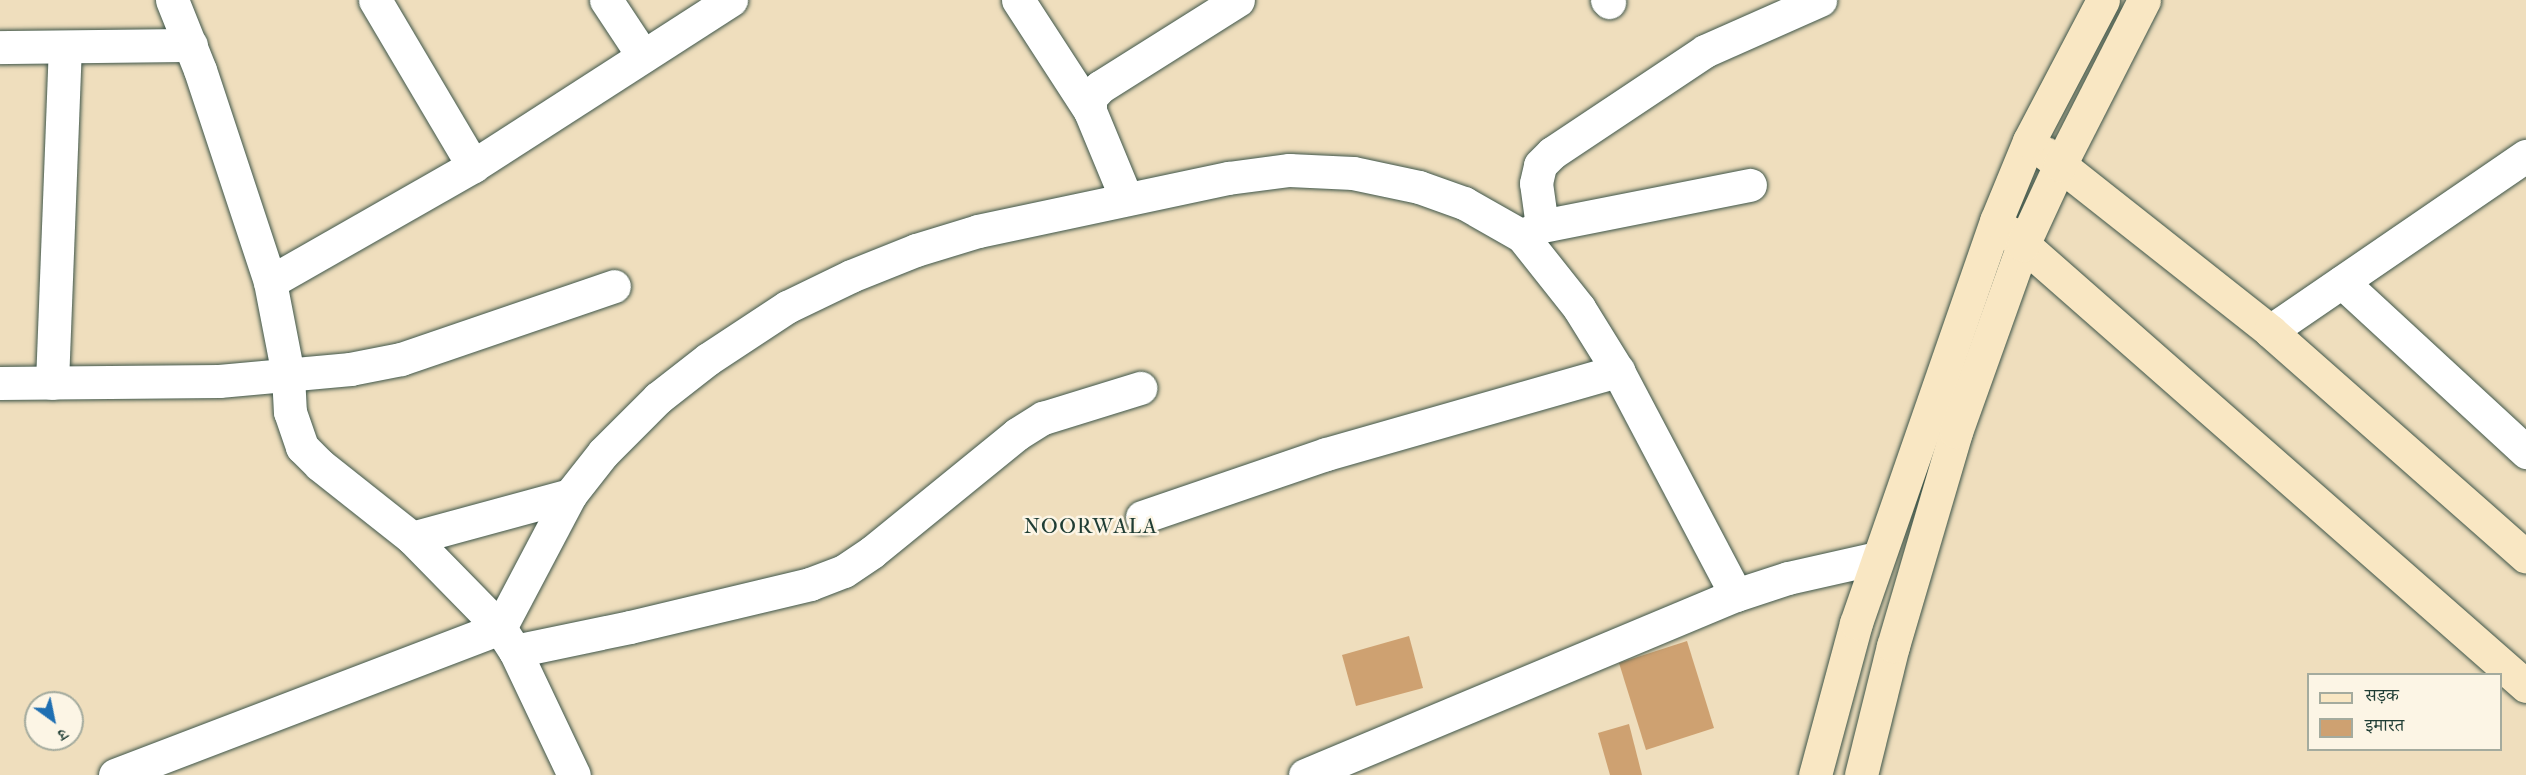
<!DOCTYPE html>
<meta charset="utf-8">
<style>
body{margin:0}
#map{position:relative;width:2526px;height:775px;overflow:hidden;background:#efdebd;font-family:"IM FELL French Canon","Noto Serif Devanagari",serif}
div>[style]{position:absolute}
.building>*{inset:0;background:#cea171}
.roads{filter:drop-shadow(0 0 2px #3e5549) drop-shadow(0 0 2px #3e5549)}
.street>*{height:33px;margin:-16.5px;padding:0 16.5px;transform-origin:16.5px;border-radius:16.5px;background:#fff}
.secondary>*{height:33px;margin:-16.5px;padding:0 16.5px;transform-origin:16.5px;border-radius:16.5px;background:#f9e7c3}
span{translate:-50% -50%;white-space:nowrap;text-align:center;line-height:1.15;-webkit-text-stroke:5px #fcf5e5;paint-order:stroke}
.quarter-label{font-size:21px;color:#1f3d34;letter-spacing:1.5px}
.legend{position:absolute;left:2307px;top:673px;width:195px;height:78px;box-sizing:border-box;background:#fcf5e5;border:2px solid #a4ab9e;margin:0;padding:8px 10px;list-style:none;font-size:18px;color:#1f3d34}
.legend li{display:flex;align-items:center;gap:12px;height:30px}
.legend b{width:30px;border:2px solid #a4ab9e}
.north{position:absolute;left:24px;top:691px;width:60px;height:60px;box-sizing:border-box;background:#fcf5e5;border:2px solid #a4ab9e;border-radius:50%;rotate:147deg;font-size:16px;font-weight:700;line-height:24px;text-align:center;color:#1f3d34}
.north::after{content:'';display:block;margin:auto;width:21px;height:27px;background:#1f6fb2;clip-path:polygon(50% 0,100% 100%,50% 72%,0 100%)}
</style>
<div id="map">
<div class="building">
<div style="clip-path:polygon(1409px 636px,1423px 688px,1356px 706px,1342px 655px)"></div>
<div style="clip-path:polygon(1687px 641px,1714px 728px,1646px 750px,1619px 663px)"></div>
<div style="clip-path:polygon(1629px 724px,1642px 775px,1610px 775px,1598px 733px)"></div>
</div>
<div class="roads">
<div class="street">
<div style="left:172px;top:0;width:75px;rotate:68.2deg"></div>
<div style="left:200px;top:70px;width:223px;rotate:71.7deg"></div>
<div style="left:270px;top:282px;width:95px;rotate:79deg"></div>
<div style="left:288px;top:375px;width:37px;rotate:87deg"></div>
<div style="left:290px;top:412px;width:37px;rotate:71deg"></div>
<div style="left:302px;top:447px;width:25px;rotate:45deg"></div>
<div style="left:320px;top:465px;width:117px;rotate:38.4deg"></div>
<div style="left:412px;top:538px;width:126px;rotate:45.6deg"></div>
<div style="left:500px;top:628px;width:27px;rotate:57deg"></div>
<div style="left:515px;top:651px;width:137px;rotate:64.6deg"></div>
<div style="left:375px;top:0;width:193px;rotate:59.4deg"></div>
<div style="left:606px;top:0;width:67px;rotate:56.5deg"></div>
<div style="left:1018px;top:0;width:132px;rotate:57deg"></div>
<div style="left:1607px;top:0;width:3px;rotate:45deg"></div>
<div style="left:0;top:47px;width:191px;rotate:-0.6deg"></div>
<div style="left:1126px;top:198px;width:94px;rotate:-112.5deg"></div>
<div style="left:1090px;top:111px;width:13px;rotate:-90deg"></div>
<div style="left:1090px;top:98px;width:15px;rotate:-48deg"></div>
<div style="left:1100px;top:87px;width:163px;rotate:-32.2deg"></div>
<div style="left:1542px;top:226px;width:212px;rotate:-11.2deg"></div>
<div style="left:1522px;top:236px;width:22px;rotate:-27deg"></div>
<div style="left:1542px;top:226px;width:43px;rotate:-97.9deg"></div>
<div style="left:1536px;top:183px;width:18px;rotate:-77deg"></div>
<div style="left:1540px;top:165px;width:17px;rotate:-45deg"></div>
<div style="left:1552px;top:153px;width:184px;rotate:-33.7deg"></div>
<div style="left:1705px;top:51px;width:126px;rotate:-23.9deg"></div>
<div style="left:270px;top:282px;width:234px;rotate:-29.7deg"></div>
<div style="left:473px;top:166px;width:307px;rotate:-32.8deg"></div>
<div style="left:2342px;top:282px;width:251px;rotate:42.7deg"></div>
<div style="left:2270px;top:331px;width:310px;rotate:-34.4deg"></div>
<div style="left:0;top:383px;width:219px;rotate:-0.5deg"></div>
<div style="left:219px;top:381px;width:132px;rotate:-5.2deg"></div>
<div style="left:350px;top:369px;width:52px;rotate:-11.1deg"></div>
<div style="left:401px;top:359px;width:225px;rotate:-18.9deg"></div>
<div style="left:52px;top:383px;width:334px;rotate:-87.8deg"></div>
<div style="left:1142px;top:517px;width:194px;rotate:-18.9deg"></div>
<div style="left:1326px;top:454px;width:304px;rotate:-15.9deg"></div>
<div style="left:412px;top:538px;width:164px;rotate:-15.2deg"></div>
<div style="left:570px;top:495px;width:53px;rotate:-51.8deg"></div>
<div style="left:603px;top:453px;width:78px;rotate:-45deg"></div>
<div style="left:658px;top:398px;width:63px;rotate:-38deg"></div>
<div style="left:708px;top:359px;width:95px;rotate:-33.4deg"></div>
<div style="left:787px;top:307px;width:71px;rotate:-25.8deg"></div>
<div style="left:851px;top:276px;width:70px;rotate:-21.8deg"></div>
<div style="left:916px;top:250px;width:65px;rotate:-17deg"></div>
<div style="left:978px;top:231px;width:256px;rotate:-12deg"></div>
<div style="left:1228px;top:178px;width:62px;rotate:-7.5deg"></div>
<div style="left:1289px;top:170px;width:64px;rotate:2.7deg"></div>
<div style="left:1353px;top:173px;width:67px;rotate:12deg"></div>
<div style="left:1419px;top:187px;width:48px;rotate:19.6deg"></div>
<div style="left:1464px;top:203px;width:67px;rotate:29.6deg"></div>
<div style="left:1522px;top:236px;width:92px;rotate:51.6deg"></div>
<div style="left:1579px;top:308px;width:74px;rotate:58.2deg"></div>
<div style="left:1618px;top:371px;width:253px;rotate:62.2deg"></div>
<div style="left:515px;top:651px;width:117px;rotate:-11.8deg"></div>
<div style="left:630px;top:627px;width:185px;rotate:-13.4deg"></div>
<div style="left:810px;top:584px;width:36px;rotate:-21deg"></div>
<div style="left:844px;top:571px;width:34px;rotate:-34deg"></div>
<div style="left:872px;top:552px;width:187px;rotate:-39.1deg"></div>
<div style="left:1017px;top:434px;width:31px;rotate:-32deg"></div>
<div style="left:1043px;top:418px;width:102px;rotate:-17.2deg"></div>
<div style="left:115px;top:775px;width:412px;rotate:-20.9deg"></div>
<div style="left:500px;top:628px;width:150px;rotate:-62.2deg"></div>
<div style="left:1305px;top:775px;width:467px;rotate:-22.7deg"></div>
<div style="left:1736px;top:595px;width:55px;rotate:-18.1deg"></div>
<div style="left:1788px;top:578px;width:91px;rotate:-12.7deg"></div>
</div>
<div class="secondary">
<div style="left:2045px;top:153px;width:287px;rotate:38.3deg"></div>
<div style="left:2270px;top:331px;width:341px;rotate:41.4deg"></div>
<div style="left:2009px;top:232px;width:688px;rotate:41.29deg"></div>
<div style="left:1815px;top:775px;width:157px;rotate:-74.9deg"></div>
<div style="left:1856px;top:623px;width:426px;rotate:-70.8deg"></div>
<div style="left:1996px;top:221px;width:87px;rotate:-67.6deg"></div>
<div style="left:2029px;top:141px;width:159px;rotate:-62.3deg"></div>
<div style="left:1861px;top:775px;width:133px;rotate:-76.1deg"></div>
<div style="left:1893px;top:646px;width:223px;rotate:-73.6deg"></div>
<div style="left:1956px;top:432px;width:199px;rotate:-70.3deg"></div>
<div style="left:2023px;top:245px;width:88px;rotate:-65.2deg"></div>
<div style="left:2060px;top:165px;width:185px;rotate:-63deg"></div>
</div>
</div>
<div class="quarter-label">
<span style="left:1091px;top:526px">NOORWALA</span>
</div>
<ul class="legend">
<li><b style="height:8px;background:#f9e7c3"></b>सड़क</li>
<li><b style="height:16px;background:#cea171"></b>इमारत</li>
</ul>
<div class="north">उ</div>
</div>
